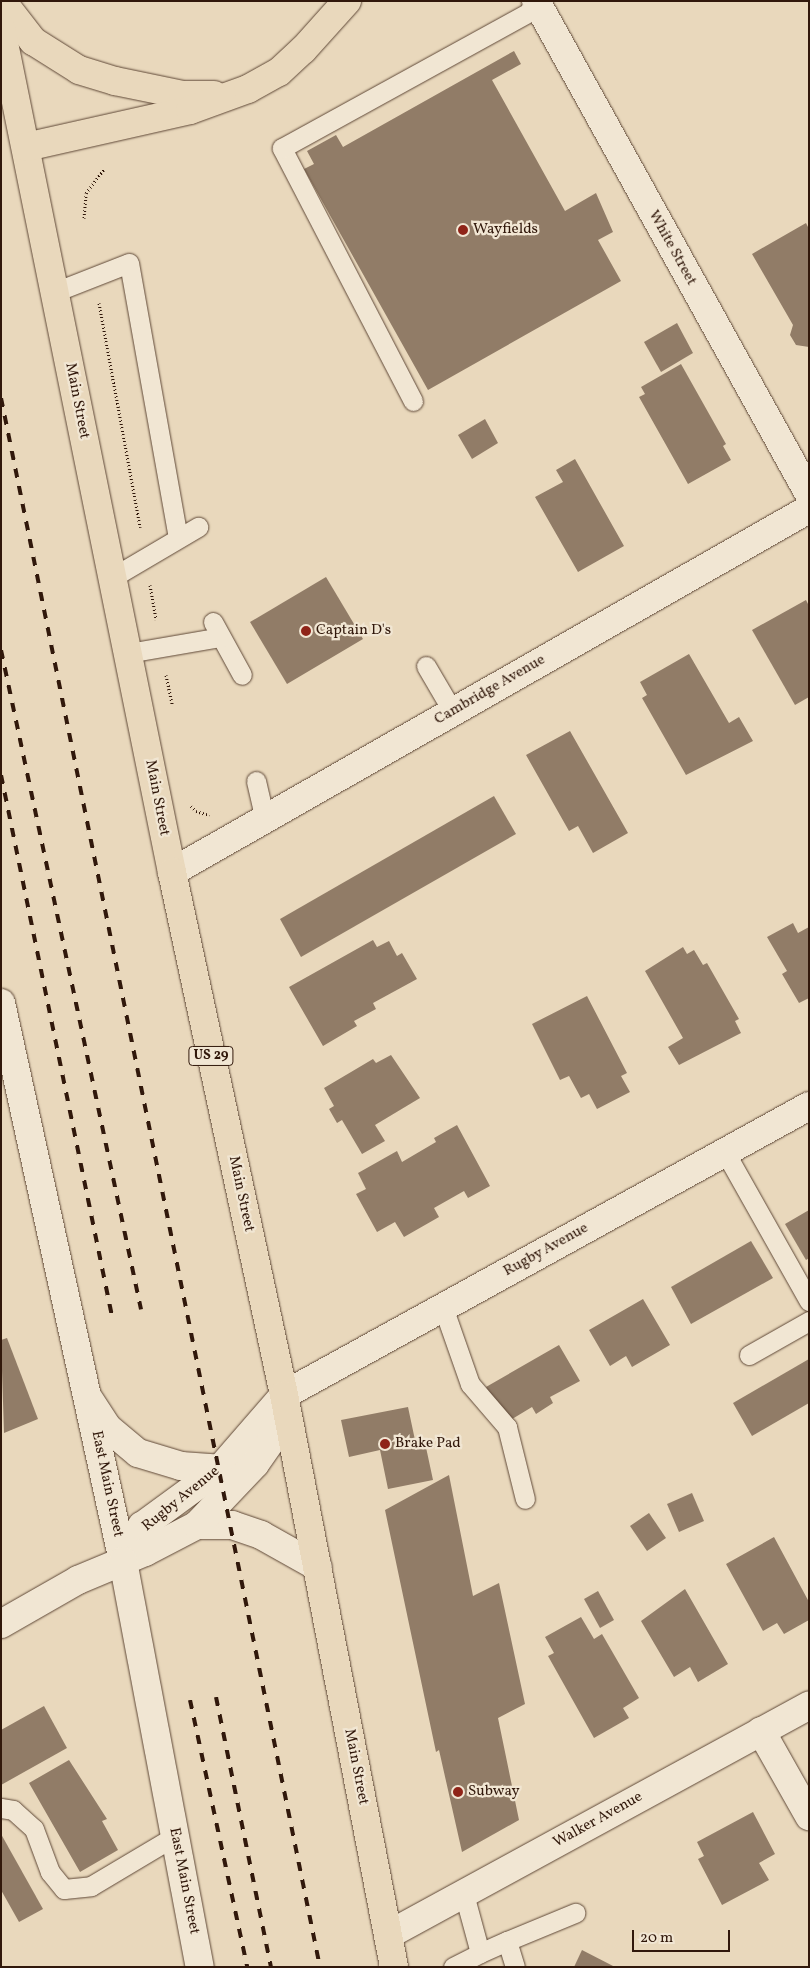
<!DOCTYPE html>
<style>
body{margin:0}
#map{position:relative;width:810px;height:1968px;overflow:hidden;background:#e9d8bc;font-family:Vollkorn,serif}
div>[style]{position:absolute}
.building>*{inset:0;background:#917c67}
.path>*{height:3px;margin-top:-1.5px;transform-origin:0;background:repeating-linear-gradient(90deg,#31180b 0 1px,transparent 0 3.5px)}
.roads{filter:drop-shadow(0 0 1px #5f4837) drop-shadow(0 0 1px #5f4837)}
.service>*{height:19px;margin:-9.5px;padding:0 9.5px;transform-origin:9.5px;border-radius:9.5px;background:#f1e6d3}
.minor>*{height:28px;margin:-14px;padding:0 14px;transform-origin:14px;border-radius:14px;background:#f1e6d3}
.tertiary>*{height:28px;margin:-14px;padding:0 14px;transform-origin:14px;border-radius:14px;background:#f1e6d3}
.primary>*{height:28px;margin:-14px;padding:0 14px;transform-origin:14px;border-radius:14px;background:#e9d8bc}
.rail>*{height:4px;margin-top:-2px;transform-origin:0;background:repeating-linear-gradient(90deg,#31180b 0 9px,transparent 0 18px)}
.dots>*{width:14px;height:14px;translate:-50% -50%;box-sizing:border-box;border:2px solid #f1e6d3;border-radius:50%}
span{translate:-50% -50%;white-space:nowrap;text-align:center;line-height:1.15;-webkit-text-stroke:4.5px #f1e6d3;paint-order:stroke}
.shield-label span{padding:1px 4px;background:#f1e6d3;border:1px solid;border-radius:4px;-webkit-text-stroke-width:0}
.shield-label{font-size:14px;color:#31180b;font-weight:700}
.poi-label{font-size:15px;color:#31180b}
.left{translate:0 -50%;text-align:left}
.street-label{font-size:15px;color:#31180b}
.frame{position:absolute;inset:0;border:2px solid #31180b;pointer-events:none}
.scale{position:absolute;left:632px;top:1930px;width:98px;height:22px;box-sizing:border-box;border:2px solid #31180b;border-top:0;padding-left:6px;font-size:15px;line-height:18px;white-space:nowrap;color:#31180b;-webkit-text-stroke:4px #f1e6d3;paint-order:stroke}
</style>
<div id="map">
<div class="building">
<div style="clip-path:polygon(514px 51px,521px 64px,492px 80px,565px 211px,596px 193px,613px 232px,598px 240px,621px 281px,428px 390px,304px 169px,314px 164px,307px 151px,336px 135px,343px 147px)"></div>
<div style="clip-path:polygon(806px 223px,809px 229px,809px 347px,796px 345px,790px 335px,793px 325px,752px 254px)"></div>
<div style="clip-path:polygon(677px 323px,693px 353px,661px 372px,644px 342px)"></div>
<div style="clip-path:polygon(681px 364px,726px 444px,723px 446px,731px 460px,688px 484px,639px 397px,645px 394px,641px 387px)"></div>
<div style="clip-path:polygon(485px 419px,498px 443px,472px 459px,458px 435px)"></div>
<div style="clip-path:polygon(575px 459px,624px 546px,578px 572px,535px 497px,563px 482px,556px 470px)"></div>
<div style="clip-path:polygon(326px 577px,363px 639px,287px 684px,250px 622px)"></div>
<div style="clip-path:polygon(806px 600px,809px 606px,809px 697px,795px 705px,752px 630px)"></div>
<div style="clip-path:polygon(689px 654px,729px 723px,739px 717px,753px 741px,686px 775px,642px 698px,647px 695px,640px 682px)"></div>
<div style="clip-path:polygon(570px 731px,628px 833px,593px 853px,578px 826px,569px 831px,526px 755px)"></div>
<div style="clip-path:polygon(494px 796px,516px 834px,301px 957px,280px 919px)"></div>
<div style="clip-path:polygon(793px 923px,798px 933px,809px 927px,809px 998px,799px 1003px,782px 974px,787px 971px,767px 937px)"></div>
<div style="clip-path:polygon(373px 940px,377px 947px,389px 941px,397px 956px,402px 953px,417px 979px,373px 1003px,376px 1009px,354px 1021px,357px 1026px,323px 1046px,289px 987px)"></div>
<div style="clip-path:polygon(683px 947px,687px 954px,694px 950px,703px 965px,707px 963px,739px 1019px,735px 1021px,741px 1033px,679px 1065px,668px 1047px,683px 1038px,645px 971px)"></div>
<div style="clip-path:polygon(587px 996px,627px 1073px,621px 1076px,630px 1092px,597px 1109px,589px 1094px,581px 1098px,569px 1076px,560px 1080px,532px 1024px)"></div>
<div style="clip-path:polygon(391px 1055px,420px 1098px,375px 1125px,385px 1141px,362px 1154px,342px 1120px,337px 1123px,329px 1109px,334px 1106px,324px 1088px,373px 1059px,376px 1063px)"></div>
<div style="clip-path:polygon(457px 1125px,490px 1186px,468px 1198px,464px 1191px,434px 1208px,439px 1217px,404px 1237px,395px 1222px,377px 1232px,356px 1194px,366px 1189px,358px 1173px,397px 1151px,402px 1162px,436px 1142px,434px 1138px)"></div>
<div style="clip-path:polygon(809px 1210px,809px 1258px,806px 1260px,785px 1224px)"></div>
<div style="clip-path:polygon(751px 1241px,773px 1278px,691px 1324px,671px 1287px)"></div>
<div style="clip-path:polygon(643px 1299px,670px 1345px,632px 1367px,626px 1356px,610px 1366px,589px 1330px)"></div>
<div style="clip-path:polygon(7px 1338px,38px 1419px,4px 1433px,1px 1340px)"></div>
<div style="clip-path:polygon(559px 1345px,580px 1381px,550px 1397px,553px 1403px,536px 1414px,532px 1407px,507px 1422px,486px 1387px)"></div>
<div style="clip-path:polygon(809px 1359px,809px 1403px,752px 1436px,733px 1403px)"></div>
<div style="clip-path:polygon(408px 1407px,415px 1440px,424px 1438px,433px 1480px,388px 1489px,380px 1450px,349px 1457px,341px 1420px)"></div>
<div style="clip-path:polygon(449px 1475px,473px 1596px,499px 1583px,525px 1704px,498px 1718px,519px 1820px,462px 1852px,439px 1750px,436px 1752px,385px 1510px)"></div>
<div style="clip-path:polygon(692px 1493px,704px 1521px,679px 1532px,667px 1504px)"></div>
<div style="clip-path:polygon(649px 1513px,666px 1538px,647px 1551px,630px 1526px)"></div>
<div style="clip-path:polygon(774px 1537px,809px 1602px,809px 1620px,784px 1634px,777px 1623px,763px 1631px,726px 1564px)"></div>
<div style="clip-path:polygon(685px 1589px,728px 1664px,698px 1682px,690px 1667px,674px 1677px,641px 1621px)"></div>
<div style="clip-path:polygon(598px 1591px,614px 1620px,600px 1628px,584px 1599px)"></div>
<div style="clip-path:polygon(581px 1617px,594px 1639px,602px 1634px,639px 1698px,623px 1708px,629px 1718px,594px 1738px,548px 1656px,554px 1653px,545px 1637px)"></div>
<div style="clip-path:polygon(44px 1706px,67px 1748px,1px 1785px,1px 1730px)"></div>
<div style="clip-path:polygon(69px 1760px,107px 1819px,102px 1821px,118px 1850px,80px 1872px,29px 1783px)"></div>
<div style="clip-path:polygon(753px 1812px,775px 1854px,759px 1863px,769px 1880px,722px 1905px,698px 1859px,704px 1856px,697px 1842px)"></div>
<div style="clip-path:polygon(1px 1834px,43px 1909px,19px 1922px,1px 1890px)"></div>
<div style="clip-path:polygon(582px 1950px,615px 1967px,574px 1967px)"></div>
</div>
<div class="path">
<div style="left:84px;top:218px;width:25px;rotate:-85deg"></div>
<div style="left:86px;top:193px;width:30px;rotate:-53deg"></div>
<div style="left:99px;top:303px;width:228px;rotate:79.6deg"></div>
<div style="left:150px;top:585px;width:35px;rotate:80deg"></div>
<div style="left:166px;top:675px;width:30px;rotate:78deg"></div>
<div style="left:191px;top:806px;width:7px;rotate:45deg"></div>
<div style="left:196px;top:811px;width:14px;rotate:17deg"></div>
</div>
<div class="roads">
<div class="service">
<div style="left:55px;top:292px;width:79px;rotate:-21.4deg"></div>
<div style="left:129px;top:263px;width:279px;rotate:79.9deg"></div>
<div style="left:413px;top:401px;width:285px;rotate:-117.4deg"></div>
<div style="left:282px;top:148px;width:293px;rotate:-28.8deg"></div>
<div style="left:113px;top:577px;width:99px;rotate:-30.5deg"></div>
<div style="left:213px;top:622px;width:60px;rotate:61.3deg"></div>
<div style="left:128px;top:653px;width:94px;rotate:-9.8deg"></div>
<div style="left:426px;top:666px;width:53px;rotate:59.6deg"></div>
<div style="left:256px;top:781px;width:39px;rotate:77deg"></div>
<div style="left:725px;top:1152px;width:171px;rotate:60.6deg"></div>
<div style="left:443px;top:1307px;width:82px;rotate:70.7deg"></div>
<div style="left:470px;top:1384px;width:57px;rotate:49.3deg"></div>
<div style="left:507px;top:1427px;width:74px;rotate:76deg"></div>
<div style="left:749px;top:1355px;width:69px;rotate:-29.5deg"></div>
<div style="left:1px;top:1808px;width:12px;rotate:9deg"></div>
<div style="left:13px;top:1810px;width:28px;rotate:42deg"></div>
<div style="left:34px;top:1829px;width:46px;rotate:69.6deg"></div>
<div style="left:50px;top:1872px;width:22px;rotate:51deg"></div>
<div style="left:64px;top:1889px;width:27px;rotate:-6deg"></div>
<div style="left:91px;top:1886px;width:98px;rotate:-30.8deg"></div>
<div style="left:464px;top:1894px;width:61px;rotate:74.8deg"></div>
<div style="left:480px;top:1953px;width:30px;rotate:-24deg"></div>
<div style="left:507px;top:1941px;width:27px;rotate:73deg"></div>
<div style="left:507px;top:1941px;width:74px;rotate:-22.4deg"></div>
<div style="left:453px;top:1967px;width:30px;rotate:-27deg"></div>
</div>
<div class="minor">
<div style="left:536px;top:1px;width:564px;rotate:61.02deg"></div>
<div style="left:172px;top:872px;width:733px;rotate:-29.68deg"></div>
<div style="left:89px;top:1399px;width:35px;rotate:57deg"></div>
<div style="left:108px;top:1428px;width:39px;rotate:40deg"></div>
<div style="left:138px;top:1453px;width:45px;rotate:16.8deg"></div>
<div style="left:181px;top:1466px;width:39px;rotate:4deg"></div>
<div style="left:197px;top:1525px;width:35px"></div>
<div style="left:232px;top:1525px;width:31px;rotate:19deg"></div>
<div style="left:261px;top:1535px;width:65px;rotate:29.3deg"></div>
<div style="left:123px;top:1561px;width:40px;rotate:-62deg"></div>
<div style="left:142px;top:1526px;width:97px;rotate:-36.2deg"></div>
<div style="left:220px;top:1469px;width:98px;rotate:-49.1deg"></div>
<div style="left:284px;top:1395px;width:599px;rotate:-28.83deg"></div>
<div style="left:1px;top:1624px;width:89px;rotate:-29.7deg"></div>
<div style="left:78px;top:1580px;width:73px;rotate:-22.7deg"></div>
<div style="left:145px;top:1552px;width:59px;rotate:-27.4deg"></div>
<div style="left:197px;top:1525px;width:84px;rotate:-46.4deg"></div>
<div style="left:255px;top:1464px;width:28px;rotate:-55deg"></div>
<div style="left:271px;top:1441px;width:39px;rotate:-75deg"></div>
<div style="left:761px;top:1731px;width:98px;rotate:60.5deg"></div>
<div style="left:388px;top:1935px;width:480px;rotate:-28.6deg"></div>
</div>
<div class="tertiary">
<div style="left:1px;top:1003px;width:571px;rotate:77.67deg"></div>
<div style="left:123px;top:1561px;width:413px;rotate:79.3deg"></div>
</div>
<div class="primary">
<div style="left:2px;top:1px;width:51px;rotate:52.2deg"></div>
<div style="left:33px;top:41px;width:54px;rotate:32.2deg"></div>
<div style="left:79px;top:70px;width:38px;rotate:17deg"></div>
<div style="left:115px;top:81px;width:69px;rotate:11.6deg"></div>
<div style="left:183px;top:95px;width:31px"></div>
<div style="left:1px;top:28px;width:861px;rotate:78.55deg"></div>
<div style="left:172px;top:872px;width:535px;rotate:77.91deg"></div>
<div style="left:284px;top:1395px;width:582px;rotate:79.11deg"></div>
<div style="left:26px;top:147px;width:168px;rotate:-12.7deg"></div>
<div style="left:190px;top:110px;width:62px;rotate:-19.9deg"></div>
<div style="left:248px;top:89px;width:35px;rotate:-29deg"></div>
<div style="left:279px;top:72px;width:33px;rotate:-43deg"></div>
<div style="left:303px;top:50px;width:66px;rotate:-48.1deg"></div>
</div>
</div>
<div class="rail">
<div style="left:1px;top:398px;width:1601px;rotate:78.51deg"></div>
<div style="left:1px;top:650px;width:674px;rotate:78.01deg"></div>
<div style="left:1px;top:775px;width:552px;rotate:78.41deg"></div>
<div style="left:216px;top:1697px;width:276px;rotate:78.5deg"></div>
<div style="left:190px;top:1700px;width:273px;rotate:77.9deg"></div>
</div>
<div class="dots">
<div style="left:463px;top:230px;background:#8f2418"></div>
<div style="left:306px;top:631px;background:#8f2418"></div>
<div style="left:385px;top:1444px;background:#8f2418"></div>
<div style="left:458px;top:1792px;background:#8f2418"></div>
</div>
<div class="shield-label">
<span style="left:211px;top:1056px">US 29</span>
</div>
<div class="poi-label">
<span class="left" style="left:473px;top:230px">Wayfields</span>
<span class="left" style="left:316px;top:631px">Captain D's</span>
<span class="left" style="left:395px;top:1444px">Brake Pad</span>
<span class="left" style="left:468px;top:1792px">Subway</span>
</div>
<div class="street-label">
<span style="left:672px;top:248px;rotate:61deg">White Street</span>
<span style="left:77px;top:401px;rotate:79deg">Main Street</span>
<span style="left:490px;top:690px;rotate:-30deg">Cambridge Avenue</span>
<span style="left:157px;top:798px;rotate:79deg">Main Street</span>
<span style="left:241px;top:1194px;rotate:78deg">Main Street</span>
<span style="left:546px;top:1250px;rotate:-29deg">Rugby Avenue</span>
<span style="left:107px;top:1484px;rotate:78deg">East Main Street</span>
<span style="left:181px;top:1499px;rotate:-39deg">Rugby Avenue</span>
<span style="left:356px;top:1767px;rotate:79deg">Main Street</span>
<span style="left:598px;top:1820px;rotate:-29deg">Walker Avenue</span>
<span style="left:184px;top:1881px;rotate:79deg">East Main Street</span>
</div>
<div class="frame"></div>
<div class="scale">20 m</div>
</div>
